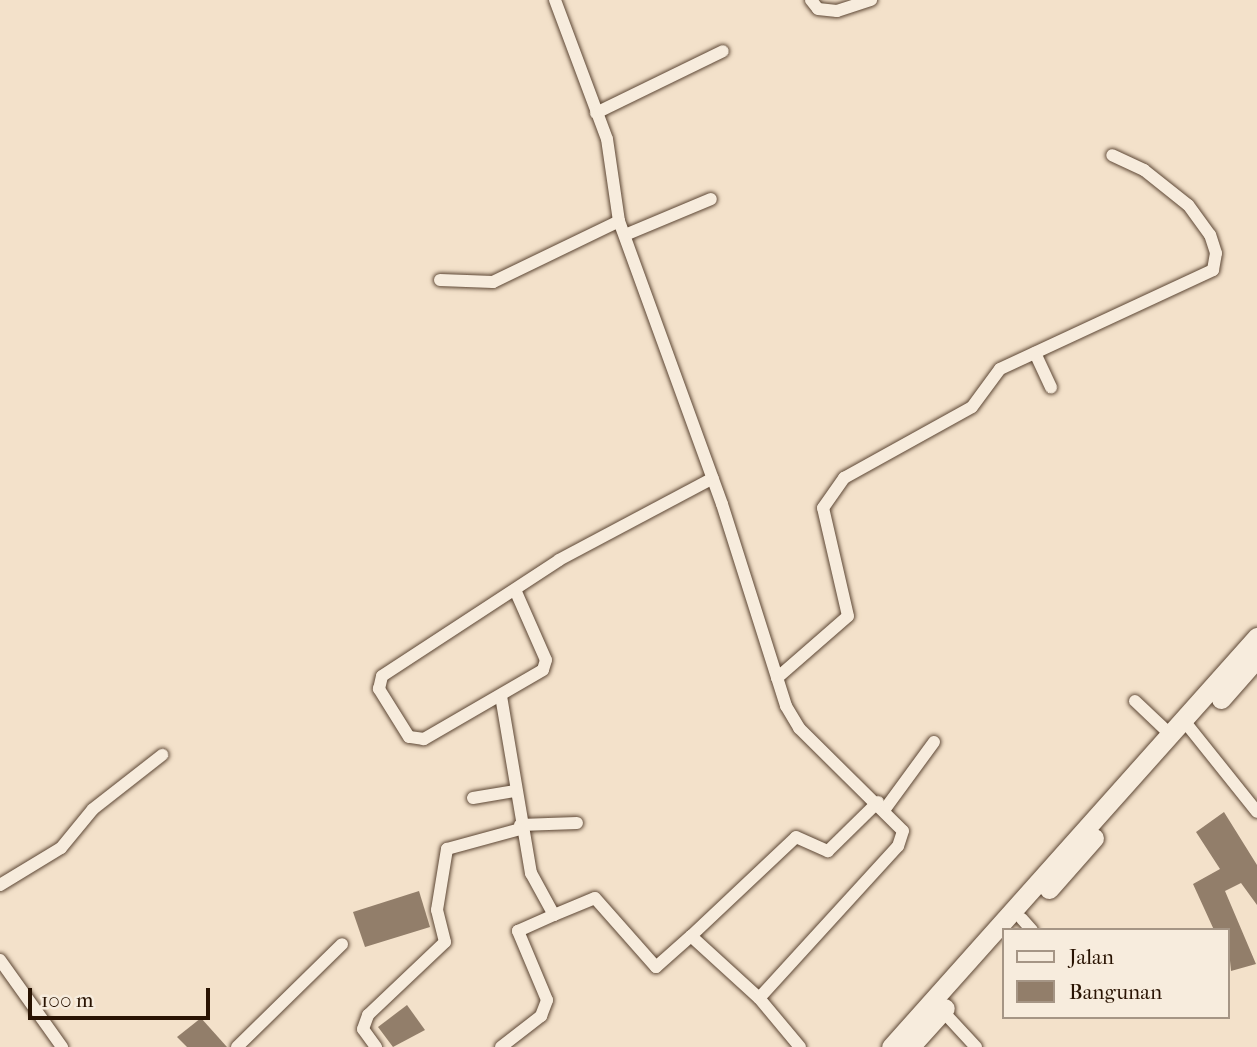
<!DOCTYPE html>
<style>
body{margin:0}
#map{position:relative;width:1257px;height:1047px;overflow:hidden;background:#f3e1ca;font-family:"IM FELL French Canon",serif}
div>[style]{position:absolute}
.building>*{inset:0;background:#927e6a}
.roads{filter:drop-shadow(0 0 2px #5c4634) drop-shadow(0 0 2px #5c4634)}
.street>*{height:12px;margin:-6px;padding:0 6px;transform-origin:6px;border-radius:6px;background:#f7ecdd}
.secondary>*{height:19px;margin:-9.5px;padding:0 9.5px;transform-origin:9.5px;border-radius:9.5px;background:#f7ecdd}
span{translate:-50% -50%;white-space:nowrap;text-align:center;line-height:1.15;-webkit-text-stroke:5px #f7ecdd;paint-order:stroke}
.legend{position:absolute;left:1002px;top:928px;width:228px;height:91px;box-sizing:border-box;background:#f7ecdd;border:2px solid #a59585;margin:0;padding:9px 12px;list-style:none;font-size:21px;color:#291302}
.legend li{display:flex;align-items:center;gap:14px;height:35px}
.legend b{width:35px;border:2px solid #a59585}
.scale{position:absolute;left:28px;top:988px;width:182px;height:32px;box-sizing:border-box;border:4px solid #291302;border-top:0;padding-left:9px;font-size:21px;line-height:24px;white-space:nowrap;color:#291302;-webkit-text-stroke:5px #f7ecdd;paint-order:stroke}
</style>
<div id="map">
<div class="building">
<div style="clip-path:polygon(1224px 812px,1257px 865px,1257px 905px,1241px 883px,1225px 891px,1256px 964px,1231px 971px,1227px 930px,1214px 930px,1193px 884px,1220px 869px,1196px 832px)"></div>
<div style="clip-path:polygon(419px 891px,430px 927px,365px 947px,353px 912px)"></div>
<div style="clip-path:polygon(407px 1005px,425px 1030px,393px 1047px,378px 1027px)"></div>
<div style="clip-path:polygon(201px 1018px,227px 1047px,187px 1047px,177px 1037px)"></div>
</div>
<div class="roads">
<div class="street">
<div style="left:555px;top:0;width:148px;rotate:69.5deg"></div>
<div style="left:607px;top:139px;width:83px;rotate:81.7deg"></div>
<div style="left:619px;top:221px;width:301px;rotate:70deg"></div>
<div style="left:722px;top:504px;width:212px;rotate:72.4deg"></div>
<div style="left:786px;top:706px;width:26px;rotate:59deg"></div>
<div style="left:799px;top:728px;width:146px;rotate:44.7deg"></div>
<div style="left:903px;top:831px;width:16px;rotate:108deg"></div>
<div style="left:898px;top:846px;width:206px;rotate:132.4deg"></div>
<div style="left:759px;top:998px;width:64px;rotate:50.1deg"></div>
<div style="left:811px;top:0;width:11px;rotate:52deg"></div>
<div style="left:818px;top:9px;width:19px;rotate:6deg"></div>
<div style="left:837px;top:11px;width:36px;rotate:-18deg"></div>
<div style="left:596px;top:113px;width:141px;rotate:-26deg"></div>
<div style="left:625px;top:235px;width:93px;rotate:-22.7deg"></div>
<div style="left:440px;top:280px;width:53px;rotate:2.2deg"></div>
<div style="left:493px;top:282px;width:140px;rotate:-25.8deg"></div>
<div style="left:1035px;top:353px;width:38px;rotate:65deg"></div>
<div style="left:516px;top:592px;width:74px;rotate:66.2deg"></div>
<div style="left:546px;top:660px;width:10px;rotate:107deg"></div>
<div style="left:543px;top:670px;width:138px;rotate:149.9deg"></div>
<div style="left:424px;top:739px;width:15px;rotate:-172deg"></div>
<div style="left:409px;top:737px;width:57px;rotate:-122deg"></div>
<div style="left:379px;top:689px;width:13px;rotate:-77deg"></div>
<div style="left:382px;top:676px;width:212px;rotate:-33.2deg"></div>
<div style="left:559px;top:560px;width:174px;rotate:-28deg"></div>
<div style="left:777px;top:678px;width:94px;rotate:-41.1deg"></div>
<div style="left:848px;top:616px;width:111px;rotate:-103deg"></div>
<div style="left:823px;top:508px;width:37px;rotate:-55deg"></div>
<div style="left:844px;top:478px;width:146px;rotate:-29deg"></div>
<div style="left:972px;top:407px;width:47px;rotate:-53.6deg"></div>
<div style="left:1000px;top:369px;width:235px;rotate:-24.9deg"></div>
<div style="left:1213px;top:270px;width:17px;rotate:-80deg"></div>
<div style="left:1216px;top:253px;width:19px;rotate:-108deg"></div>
<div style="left:1210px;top:235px;width:37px;rotate:-126deg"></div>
<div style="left:1188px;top:205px;width:56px;rotate:-141.5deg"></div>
<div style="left:1144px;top:170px;width:35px;rotate:-155deg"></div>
<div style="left:501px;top:696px;width:180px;rotate:80.4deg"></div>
<div style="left:531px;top:873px;width:48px;rotate:61.3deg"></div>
<div style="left:554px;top:915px;width:44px;rotate:-22.5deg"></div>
<div style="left:595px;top:898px;width:92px;rotate:48.5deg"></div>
<div style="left:656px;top:967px;width:47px;rotate:-41.5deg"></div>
<div style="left:691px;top:936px;width:92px;rotate:42.4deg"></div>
<div style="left:1135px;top:701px;width:51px;rotate:43.4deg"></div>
<div style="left:1185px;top:722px;width:115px;rotate:51.3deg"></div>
<div style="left:473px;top:798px;width:43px;rotate:-9.5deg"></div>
<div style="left:885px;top:809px;width:83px;rotate:-53.8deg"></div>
<div style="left:520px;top:825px;width:57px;rotate:-2deg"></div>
<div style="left:0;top:885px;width:71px;rotate:-31.2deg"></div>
<div style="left:61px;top:848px;width:50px;rotate:-50.6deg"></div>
<div style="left:93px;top:809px;width:88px;rotate:-38deg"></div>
<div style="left:1022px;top:919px;width:15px;rotate:48deg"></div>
<div style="left:691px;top:936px;width:144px;rotate:-43.3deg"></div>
<div style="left:796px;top:837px;width:35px;rotate:24deg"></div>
<div style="left:828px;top:851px;width:70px;rotate:-44.4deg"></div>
<div style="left:0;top:960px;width:107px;rotate:54.5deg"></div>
<div style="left:938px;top:1006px;width:56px;rotate:47.2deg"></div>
<div style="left:237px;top:1047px;width:147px;rotate:-44.4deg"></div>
<div style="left:376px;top:1047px;width:22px;rotate:-126deg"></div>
<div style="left:363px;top:1029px;width:15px;rotate:-70deg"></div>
<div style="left:368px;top:1015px;width:106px;rotate:-43.5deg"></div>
<div style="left:445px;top:942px;width:33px;rotate:-104deg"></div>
<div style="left:437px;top:910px;width:62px;rotate:-80.7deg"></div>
<div style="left:447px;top:849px;width:76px;rotate:-15.3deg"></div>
<div style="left:501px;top:1047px;width:51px;rotate:-37.8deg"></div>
<div style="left:541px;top:1016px;width:17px;rotate:-69deg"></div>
<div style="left:547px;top:1000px;width:75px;rotate:-112.8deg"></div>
<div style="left:518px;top:931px;width:39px;rotate:-24deg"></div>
</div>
<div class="secondary">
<div style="left:1221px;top:699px;width:55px;rotate:-48.7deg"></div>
<div style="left:1049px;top:889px;width:68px;rotate:-48.6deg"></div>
<div style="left:891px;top:1047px;width:550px;rotate:-48.25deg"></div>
<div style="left:910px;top:1047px;width:52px;rotate:-48.1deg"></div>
</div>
</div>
<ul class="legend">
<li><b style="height:9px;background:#f7ecdd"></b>Jalan</li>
<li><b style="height:19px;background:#927e6a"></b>Bangunan</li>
</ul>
<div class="scale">100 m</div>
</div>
